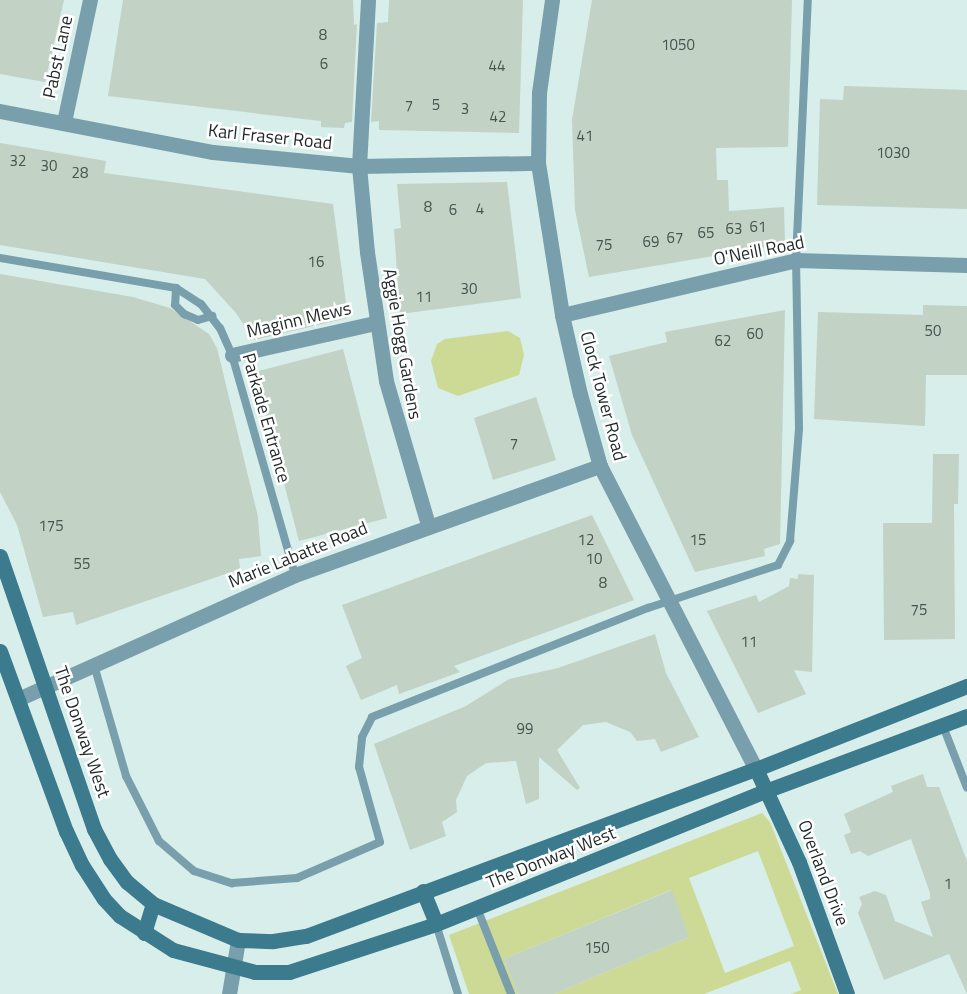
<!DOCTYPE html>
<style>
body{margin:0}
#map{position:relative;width:967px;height:994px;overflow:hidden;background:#d7eeea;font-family:"Titillium Web",sans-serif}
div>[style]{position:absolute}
.green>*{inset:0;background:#cdda96}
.building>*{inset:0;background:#c2d2c5}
.lane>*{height:8px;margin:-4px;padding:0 4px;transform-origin:4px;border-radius:4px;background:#789fab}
.street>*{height:15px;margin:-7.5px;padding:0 7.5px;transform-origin:7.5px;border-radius:7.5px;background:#789fab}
.secondary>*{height:15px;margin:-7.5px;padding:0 7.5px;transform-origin:7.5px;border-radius:7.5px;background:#3c7b8d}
span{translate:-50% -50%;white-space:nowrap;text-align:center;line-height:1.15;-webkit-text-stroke:5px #fff;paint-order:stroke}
.number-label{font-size:15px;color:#48524e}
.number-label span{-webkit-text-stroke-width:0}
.street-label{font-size:18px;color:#1f2827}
</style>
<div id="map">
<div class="green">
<div style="clip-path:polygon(508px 331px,520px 338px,524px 355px,519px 375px,458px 396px,438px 388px,431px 361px,437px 344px,445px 339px)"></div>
<div style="clip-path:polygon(evenodd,762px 813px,770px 822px,838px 994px,791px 994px,801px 990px,790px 961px,704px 994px,554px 994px,689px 937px,671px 890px,504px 959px,518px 994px,469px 994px,449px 935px,762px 813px,758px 851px,794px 946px,725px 973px,689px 878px,758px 851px)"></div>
</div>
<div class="building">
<div style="clip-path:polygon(0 0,64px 0,45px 82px,0 74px)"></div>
<div style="clip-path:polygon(123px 0,353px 0,354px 25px,357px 24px,352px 122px,345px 123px,344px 128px,321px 127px,321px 121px,108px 96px)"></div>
<div style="clip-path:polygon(389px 0,523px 0,519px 133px,379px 130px,379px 121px,371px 122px,377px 23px,388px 22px)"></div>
<div style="clip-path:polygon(592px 0,792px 0,788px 147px,716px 148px,717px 180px,728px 180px,729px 211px,784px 207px,785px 244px,589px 277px,575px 210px,572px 120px)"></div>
<div style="clip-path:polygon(844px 86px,967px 90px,967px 209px,817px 205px,820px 99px,843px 100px)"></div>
<div style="clip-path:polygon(0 143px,106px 161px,104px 173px,333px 204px,348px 318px,254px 340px,236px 313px,205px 279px,0 245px)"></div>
<div style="clip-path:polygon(507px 182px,521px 298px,400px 314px,394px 229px,401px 228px,397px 184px)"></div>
<div style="clip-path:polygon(0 274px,133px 297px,170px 308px,209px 334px,217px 348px,258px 517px,261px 556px,239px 559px,240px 569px,76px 625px,73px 612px,43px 617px,17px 525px,0 492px)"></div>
<div style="clip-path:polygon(923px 305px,967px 306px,967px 375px,926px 375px,925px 426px,814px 419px,818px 312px,923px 315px)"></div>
<div style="clip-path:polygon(785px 310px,780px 544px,764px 549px,765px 556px,695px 572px,632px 435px,609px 356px,667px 342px,665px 332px)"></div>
<div style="clip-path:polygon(343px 349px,387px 518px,299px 541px,255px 372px)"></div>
<div style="clip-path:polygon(536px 397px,556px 460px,493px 480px,474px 418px)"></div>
<div style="clip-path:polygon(933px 454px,959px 454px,958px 504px,954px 504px,955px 639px,884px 640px,883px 523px,932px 523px)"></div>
<div style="clip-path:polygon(592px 515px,634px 600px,454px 666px,460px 672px,399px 694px,397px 685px,361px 700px,346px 666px,362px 658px,342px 605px)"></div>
<div style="clip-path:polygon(798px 574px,814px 575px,812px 672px,794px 670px,806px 694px,758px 713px,707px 611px,756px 595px,759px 602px,789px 586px,790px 578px,798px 579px)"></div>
<div style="clip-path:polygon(655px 634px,666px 673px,699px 737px,661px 752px,655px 739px,637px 741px,630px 732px,606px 722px,583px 725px,557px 750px,580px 788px,577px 790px,539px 757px,539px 799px,526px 804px,516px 761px,486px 763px,467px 776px,456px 800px,457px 812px,442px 822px,446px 836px,410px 850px,374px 744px,466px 706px,509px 679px,558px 668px)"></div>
<div style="clip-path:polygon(923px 774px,927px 787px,939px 787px,967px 861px,967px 994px,949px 954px,884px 980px,858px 913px,862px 904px,859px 897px,875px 891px,886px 895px,895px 921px,933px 937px,921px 902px,930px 899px,930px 893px,911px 839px,868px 856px,860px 851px,851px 854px,844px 835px,851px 832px,844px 814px,893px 792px,891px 786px)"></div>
<div style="clip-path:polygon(672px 890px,689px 937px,554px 994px,518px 994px,504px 959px)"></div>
</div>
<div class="lane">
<div style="left:0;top:258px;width:179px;rotate:9.7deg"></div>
<div style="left:176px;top:288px;width:30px;rotate:33deg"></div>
<div style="left:201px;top:304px;width:31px;rotate:52deg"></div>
<div style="left:220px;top:328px;width:30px;rotate:66deg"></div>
<div style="left:232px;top:355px;width:229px;rotate:74deg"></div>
<div style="left:176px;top:288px;width:17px;rotate:93deg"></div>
<div style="left:175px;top:305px;width:13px;rotate:45deg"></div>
<div style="left:184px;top:314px;width:15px;rotate:23deg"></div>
<div style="left:198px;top:320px;width:15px;rotate:-16deg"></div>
<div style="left:94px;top:665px;width:116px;rotate:73.9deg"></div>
<div style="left:126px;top:776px;width:73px;rotate:63.1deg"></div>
<div style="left:159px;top:841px;width:46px;rotate:40.6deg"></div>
<div style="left:194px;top:871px;width:40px;rotate:18deg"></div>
<div style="left:232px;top:883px;width:65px;rotate:-4.4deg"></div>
<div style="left:297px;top:878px;width:90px;rotate:-23.4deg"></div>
<div style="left:380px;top:842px;width:78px;rotate:-105.6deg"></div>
<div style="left:359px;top:767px;width:30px;rotate:-84deg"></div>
<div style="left:362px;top:737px;width:22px;rotate:-63deg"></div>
<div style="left:372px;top:717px;width:297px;rotate:-21.6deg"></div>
<div style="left:648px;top:608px;width:137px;rotate:-18.3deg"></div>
<div style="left:778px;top:565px;width:27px;rotate:-63deg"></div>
<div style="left:790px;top:541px;width:112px;rotate:-85.4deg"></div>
<div style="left:799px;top:429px;width:169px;rotate:-91deg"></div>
<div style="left:796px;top:260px;width:260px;rotate:-87.4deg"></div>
<div style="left:943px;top:726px;width:66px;rotate:68.8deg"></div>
<div style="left:477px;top:908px;width:92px;rotate:68.4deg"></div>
<div style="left:436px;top:924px;width:73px;rotate:72.6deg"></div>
</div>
<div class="street">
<div style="left:368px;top:0;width:166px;rotate:93.1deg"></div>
<div style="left:359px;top:166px;width:86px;rotate:84.7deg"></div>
<div style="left:367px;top:252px;width:130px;rotate:81.6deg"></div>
<div style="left:386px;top:381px;width:150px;rotate:73.7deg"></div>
<div style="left:552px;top:0;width:94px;rotate:98deg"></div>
<div style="left:539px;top:93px;width:70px;rotate:90.8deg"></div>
<div style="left:538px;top:163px;width:154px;rotate:81deg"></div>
<div style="left:562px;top:315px;width:81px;rotate:77.2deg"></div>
<div style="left:580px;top:394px;width:75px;rotate:74.5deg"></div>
<div style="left:600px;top:466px;width:341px;rotate:62.8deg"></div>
<div style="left:0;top:111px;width:217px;rotate:10.9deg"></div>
<div style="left:213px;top:152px;width:147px;rotate:5.5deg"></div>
<div style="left:359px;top:166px;width:179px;rotate:-1deg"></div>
<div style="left:64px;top:122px;width:125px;rotate:-78deg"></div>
<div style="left:562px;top:315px;width:240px;rotate:-13.2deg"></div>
<div style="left:796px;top:260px;width:171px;rotate:1.7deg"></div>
<div style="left:232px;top:355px;width:147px;rotate:-12.6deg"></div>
<div style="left:18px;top:699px;width:303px;rotate:-24.1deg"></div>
<div style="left:295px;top:575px;width:324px;rotate:-19.7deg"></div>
<div style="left:229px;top:994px;width:55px;rotate:-80.5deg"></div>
</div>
<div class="secondary">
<div style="left:0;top:556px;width:289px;rotate:71deg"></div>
<div style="left:94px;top:829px;width:34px;rotate:62deg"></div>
<div style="left:110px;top:859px;width:29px;rotate:54deg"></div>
<div style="left:127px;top:882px;width:34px;rotate:40deg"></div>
<div style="left:153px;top:904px;width:92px;rotate:23deg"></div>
<div style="left:238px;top:940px;width:35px;rotate:2deg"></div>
<div style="left:273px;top:941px;width:33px;rotate:-9deg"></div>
<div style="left:306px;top:936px;width:480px;rotate:-20.4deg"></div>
<div style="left:756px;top:769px;width:227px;rotate:-21.5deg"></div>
<div style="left:0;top:651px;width:192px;rotate:69.9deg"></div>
<div style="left:66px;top:831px;width:38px;rotate:65deg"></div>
<div style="left:82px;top:865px;width:40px;rotate:57.1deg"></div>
<div style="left:104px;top:899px;width:23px;rotate:47deg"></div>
<div style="left:120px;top:916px;width:63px;rotate:32.7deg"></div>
<div style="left:173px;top:950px;width:85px;rotate:15deg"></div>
<div style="left:255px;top:972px;width:34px"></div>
<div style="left:289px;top:972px;width:155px;rotate:-18.1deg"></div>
<div style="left:436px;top:924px;width:358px;rotate:-22deg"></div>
<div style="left:768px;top:790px;width:212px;rotate:-20.4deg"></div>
<div style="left:756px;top:769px;width:102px;rotate:65.2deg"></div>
<div style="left:799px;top:862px;width:140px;rotate:70deg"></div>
<div style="left:423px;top:891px;width:35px;rotate:68deg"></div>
<div style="left:144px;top:933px;width:30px;rotate:-73deg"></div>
</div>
<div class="number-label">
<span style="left:323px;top:35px">8</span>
<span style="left:678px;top:45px">1050</span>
<span style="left:324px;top:64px">6</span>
<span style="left:497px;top:66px">44</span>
<span style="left:436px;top:105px">5</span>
<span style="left:409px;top:106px">7</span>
<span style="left:465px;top:109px">3</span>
<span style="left:498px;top:117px">42</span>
<span style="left:585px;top:136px">41</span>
<span style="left:893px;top:153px">1030</span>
<span style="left:18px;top:161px">32</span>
<span style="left:49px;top:166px">30</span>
<span style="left:80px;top:173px">28</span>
<span style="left:428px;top:207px">8</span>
<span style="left:480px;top:209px">4</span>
<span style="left:453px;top:210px">6</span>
<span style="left:758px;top:227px">61</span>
<span style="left:734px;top:229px">63</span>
<span style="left:706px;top:233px">65</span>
<span style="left:675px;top:238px">67</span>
<span style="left:651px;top:242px">69</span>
<span style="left:604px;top:245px">75</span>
<span style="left:316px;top:262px">16</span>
<span style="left:469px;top:289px">30</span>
<span style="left:424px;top:297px">11</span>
<span style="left:933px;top:331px">50</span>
<span style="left:755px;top:334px">60</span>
<span style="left:723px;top:341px">62</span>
<span style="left:514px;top:444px">7</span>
<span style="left:51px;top:526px">175</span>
<span style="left:586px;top:540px">12</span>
<span style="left:698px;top:540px">15</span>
<span style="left:594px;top:559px">10</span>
<span style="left:82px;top:564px">55</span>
<span style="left:603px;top:583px">8</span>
<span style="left:919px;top:610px">75</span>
<span style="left:749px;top:642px">11</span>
<span style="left:525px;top:729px">99</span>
<span style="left:948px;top:884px">1</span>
<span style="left:597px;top:948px">150</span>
</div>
<div class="street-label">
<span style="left:58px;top:57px;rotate:-78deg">Pabst Lane</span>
<span style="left:270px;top:137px;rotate:6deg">Karl Fraser Road</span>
<span style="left:759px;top:251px;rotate:-11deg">O'Neill Road</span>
<span style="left:299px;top:320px;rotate:-13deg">Maginn Mews</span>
<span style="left:402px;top:344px;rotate:80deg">Aggie Hogg Gardens</span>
<span style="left:603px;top:396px;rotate:75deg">Clock Tower Road</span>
<span style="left:266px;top:418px;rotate:74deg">Parkade Entrance</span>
<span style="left:298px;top:555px;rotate:-22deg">Marie Labatte Road</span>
<span style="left:82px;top:732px;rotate:71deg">The Donway West</span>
<span style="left:551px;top:858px;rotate:-22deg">The Donway West</span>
<span style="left:823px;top:873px;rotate:69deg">Overland Drive</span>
</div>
</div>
